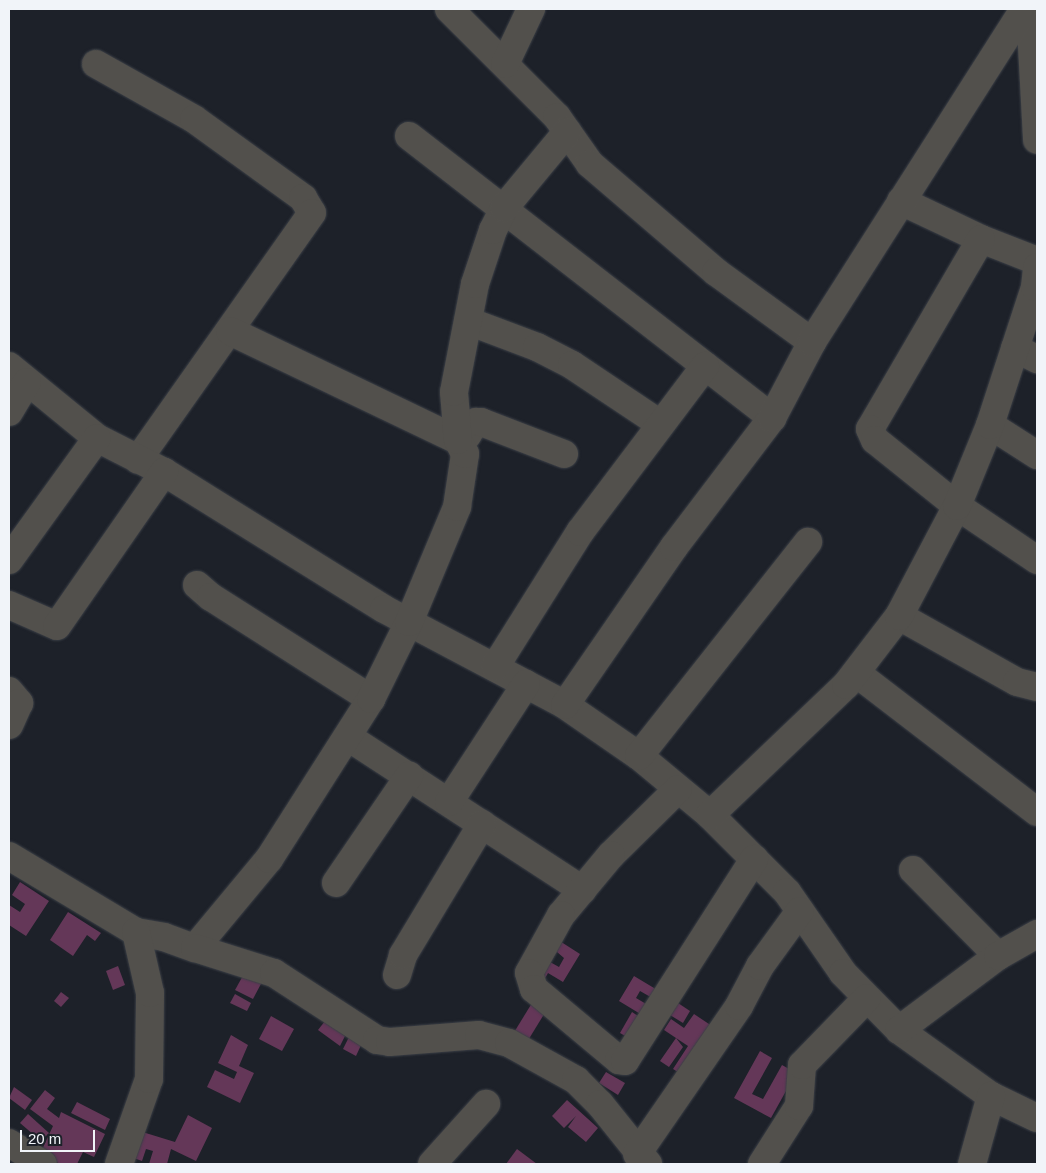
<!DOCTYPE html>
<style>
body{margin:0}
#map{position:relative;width:1046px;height:1173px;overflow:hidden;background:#1d2129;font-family:Arial,sans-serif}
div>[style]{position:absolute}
.building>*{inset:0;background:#643758}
.roads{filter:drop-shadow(0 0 1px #3b3f46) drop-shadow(0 0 1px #3b3f46)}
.minor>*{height:28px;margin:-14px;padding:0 14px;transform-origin:14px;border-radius:14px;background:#52504c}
span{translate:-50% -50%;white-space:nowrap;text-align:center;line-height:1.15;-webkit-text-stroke:5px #1d2129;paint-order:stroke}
.frame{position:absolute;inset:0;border:10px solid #f1f4f9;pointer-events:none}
.scale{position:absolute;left:20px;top:1130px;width:75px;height:22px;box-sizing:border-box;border:2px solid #f1f4f9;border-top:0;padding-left:6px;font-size:15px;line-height:18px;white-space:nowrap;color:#f1f4f9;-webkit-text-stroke:4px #1d2129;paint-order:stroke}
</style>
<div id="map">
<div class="building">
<div style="clip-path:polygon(20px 882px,49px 901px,26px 936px,9px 925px,9px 905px,20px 912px,25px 904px,12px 895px)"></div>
<div style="clip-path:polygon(68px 912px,101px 933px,95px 941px,87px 935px,73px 956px,50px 940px)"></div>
<div style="clip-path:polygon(evenodd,555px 938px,580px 954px,563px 982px,548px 973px,543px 982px,532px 976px,555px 938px,557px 952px,564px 958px,559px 967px,550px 962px,557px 952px)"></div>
<div style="clip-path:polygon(118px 966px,125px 985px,113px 990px,106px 971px)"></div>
<div style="clip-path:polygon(245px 972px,262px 982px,253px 999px,235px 990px)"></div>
<div style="clip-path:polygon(634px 976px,659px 991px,654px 999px,640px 991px,636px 998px,653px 1008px,647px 1018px,619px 1001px)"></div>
<div style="clip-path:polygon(61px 992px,69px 998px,61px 1007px,54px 1001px)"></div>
<div style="clip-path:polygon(235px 994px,251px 1003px,247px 1011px,230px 1003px)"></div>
<div style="clip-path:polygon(669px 997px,690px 1011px,683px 1023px,670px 1015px)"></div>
<div style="clip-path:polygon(532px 1003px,546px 1011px,527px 1042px,513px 1034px)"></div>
<div style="clip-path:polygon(632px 1012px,644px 1020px,632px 1040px,620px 1033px)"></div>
<div style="clip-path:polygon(694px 1014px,712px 1026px,681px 1074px,673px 1069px,688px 1046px,676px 1038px,683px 1047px,669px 1067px,660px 1061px,676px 1038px,664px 1030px,671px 1019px,684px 1028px)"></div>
<div style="clip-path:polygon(271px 1016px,294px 1029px,282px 1051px,259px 1039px)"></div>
<div style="clip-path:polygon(325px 1021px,345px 1036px,340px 1046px,318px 1030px)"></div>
<div style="clip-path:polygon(231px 1035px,248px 1045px,239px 1066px,254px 1073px,240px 1103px,207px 1087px,215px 1070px,234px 1079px,237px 1072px,218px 1063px)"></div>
<div style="clip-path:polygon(349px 1037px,362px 1043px,356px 1056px,343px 1049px)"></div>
<div style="clip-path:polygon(760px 1051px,772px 1058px,752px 1094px,763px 1099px,782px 1065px,796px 1073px,771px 1118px,734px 1098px)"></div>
<div style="clip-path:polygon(606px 1072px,625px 1083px,618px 1095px,599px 1083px)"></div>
<div style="clip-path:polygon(14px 1087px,32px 1100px,25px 1110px,9px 1098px)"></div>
<div style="clip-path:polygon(45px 1090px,55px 1098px,47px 1109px,59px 1118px,61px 1112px,105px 1134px,94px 1157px,83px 1152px,77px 1164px,60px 1164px,40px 1154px,53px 1126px,30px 1109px)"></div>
<div style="clip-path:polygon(567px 1100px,598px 1128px,586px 1142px,568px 1127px,576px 1116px,564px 1128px,552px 1116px)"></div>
<div style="clip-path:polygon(77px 1102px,110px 1119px,105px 1130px,71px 1113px)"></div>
<div style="clip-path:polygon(28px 1114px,49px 1133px,41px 1141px,20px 1123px)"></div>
<div style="clip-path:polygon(188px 1115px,212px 1128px,196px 1161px,171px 1149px,167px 1164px,149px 1164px,153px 1151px,146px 1149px,142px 1161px,128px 1156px,136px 1130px,175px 1142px)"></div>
<div style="clip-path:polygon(517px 1149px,537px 1164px,506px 1164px)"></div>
</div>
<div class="roads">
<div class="minor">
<div style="left:449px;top:9px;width:153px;rotate:45deg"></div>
<div style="left:557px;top:117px;width:57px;rotate:54.9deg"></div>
<div style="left:590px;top:164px;width:166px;rotate:40.6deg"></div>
<div style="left:716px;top:272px;width:119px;rotate:36.1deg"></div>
<div style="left:1030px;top:9px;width:131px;rotate:86.9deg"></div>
<div style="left:96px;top:64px;width:112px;rotate:29.3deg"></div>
<div style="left:194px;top:119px;width:135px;rotate:35.9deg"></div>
<div style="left:303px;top:198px;width:17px;rotate:59deg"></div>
<div style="left:312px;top:213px;width:302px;rotate:125.2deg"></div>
<div style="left:505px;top:64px;width:61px;rotate:-64.7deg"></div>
<div style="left:409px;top:136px;width:460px;rotate:37.8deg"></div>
<div style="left:901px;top:201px;width:89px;rotate:25.4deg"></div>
<div style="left:981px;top:239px;width:60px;rotate:21.4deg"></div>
<div style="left:981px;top:239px;width:220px;rotate:120.3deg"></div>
<div style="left:870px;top:429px;width:12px;rotate:66deg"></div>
<div style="left:875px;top:440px;width:105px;rotate:38.8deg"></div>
<div style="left:957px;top:506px;width:97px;rotate:34deg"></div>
<div style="left:468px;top:321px;width:74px;rotate:20.6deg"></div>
<div style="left:537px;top:347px;width:39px;rotate:27deg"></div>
<div style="left:572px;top:365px;width:106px;rotate:33.8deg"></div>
<div style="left:230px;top:331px;width:253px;rotate:25.6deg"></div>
<div style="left:1015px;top:348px;width:25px;rotate:27deg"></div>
<div style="left:9px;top:366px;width:114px;rotate:39.3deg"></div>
<div style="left:97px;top:438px;width:75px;rotate:26.9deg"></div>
<div style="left:164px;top:472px;width:259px;rotate:31.9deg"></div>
<div style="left:384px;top:609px;width:205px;rotate:27.9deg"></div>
<div style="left:565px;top:705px;width:90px;rotate:34.6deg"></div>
<div style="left:639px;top:756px;width:92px;rotate:39.7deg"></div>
<div style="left:710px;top:815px;width:109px;rotate:45deg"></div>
<div style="left:787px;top:892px;width:98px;rotate:55.3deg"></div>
<div style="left:843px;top:973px;width:80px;rotate:45.5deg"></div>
<div style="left:899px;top:1030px;width:113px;rotate:35.7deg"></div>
<div style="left:991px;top:1096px;width:51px;rotate:25.6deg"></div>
<div style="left:9px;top:412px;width:35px;rotate:-59deg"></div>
<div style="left:990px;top:425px;width:56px;rotate:32.6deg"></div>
<div style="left:456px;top:429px;width:13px;rotate:29deg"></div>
<div style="left:467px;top:435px;width:16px;rotate:-55deg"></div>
<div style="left:476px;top:422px;width:5px"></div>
<div style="left:481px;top:422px;width:89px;rotate:21.1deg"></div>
<div style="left:9px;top:560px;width:150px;rotate:-54.2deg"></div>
<div style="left:197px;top:585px;width:18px;rotate:41deg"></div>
<div style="left:211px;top:597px;width:190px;rotate:32.5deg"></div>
<div style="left:9px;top:605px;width:52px;rotate:23.6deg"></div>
<div style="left:57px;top:626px;width:188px;rotate:-55.2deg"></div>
<div style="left:899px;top:616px;width:135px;rotate:29.2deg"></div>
<div style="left:1017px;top:682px;width:21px;rotate:14deg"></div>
<div style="left:495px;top:667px;width:160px;rotate:-57.8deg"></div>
<div style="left:580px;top:532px;width:208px;rotate:-53deg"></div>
<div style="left:856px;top:673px;width:228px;rotate:37.5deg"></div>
<div style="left:9px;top:691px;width:16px;rotate:50deg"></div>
<div style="left:19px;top:703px;width:24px;rotate:114deg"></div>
<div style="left:565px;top:705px;width:192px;rotate:-55.4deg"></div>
<div style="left:674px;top:547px;width:162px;rotate:-52.8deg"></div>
<div style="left:772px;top:418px;width:86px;rotate:-62.2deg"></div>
<div style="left:812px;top:342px;width:395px;rotate:-57.5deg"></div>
<div style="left:348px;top:737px;width:280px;rotate:33.1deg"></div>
<div style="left:639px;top:756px;width:273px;rotate:-51.7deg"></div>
<div style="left:678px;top:789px;width:94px;rotate:135.4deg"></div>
<div style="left:611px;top:855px;width:78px;rotate:129.8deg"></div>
<div style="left:561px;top:915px;width:66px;rotate:118.9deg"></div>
<div style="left:529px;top:973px;width:17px;rotate:73deg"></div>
<div style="left:534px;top:989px;width:111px;rotate:39.9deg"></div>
<div style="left:619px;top:1060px;width:6px;rotate:9deg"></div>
<div style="left:625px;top:1061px;width:240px;rotate:-57.4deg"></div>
<div style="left:449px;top:802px;width:141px;rotate:-56.9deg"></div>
<div style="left:710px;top:815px;width:188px;rotate:-43.7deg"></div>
<div style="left:846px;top:685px;width:87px;rotate:-52.5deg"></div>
<div style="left:899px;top:616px;width:124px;rotate:-62.2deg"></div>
<div style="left:957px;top:506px;width:87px;rotate:-67.8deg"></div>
<div style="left:990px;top:425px;width:145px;rotate:-71.9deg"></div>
<div style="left:1035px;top:287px;width:20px;rotate:-84deg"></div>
<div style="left:9px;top:856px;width:148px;rotate:30.9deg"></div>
<div style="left:136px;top:932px;width:28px;rotate:10deg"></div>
<div style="left:164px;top:937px;width:33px;rotate:20deg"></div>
<div style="left:195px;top:948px;width:116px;rotate:-50.3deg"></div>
<div style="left:269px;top:859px;width:190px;rotate:-57.5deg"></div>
<div style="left:371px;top:699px;width:86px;rotate:-63.7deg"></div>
<div style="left:409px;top:622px;width:125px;rotate:-67.3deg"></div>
<div style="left:457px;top:507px;width:54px;rotate:-81.4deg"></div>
<div style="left:465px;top:454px;width:16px;rotate:-117deg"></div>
<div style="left:458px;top:440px;width:48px;rotate:-94.8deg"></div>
<div style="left:454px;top:392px;width:110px;rotate:-79deg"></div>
<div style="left:475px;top:284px;width:57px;rotate:-71.6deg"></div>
<div style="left:493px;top:230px;width:25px;rotate:-63deg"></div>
<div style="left:504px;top:208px;width:99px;rotate:-50.3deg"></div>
<div style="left:913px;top:870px;width:121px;rotate:45.3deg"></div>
<div style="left:336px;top:883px;width:130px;rotate:-55.7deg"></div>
<div style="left:195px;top:948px;width:83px;rotate:17.6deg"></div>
<div style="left:274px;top:973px;width:123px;rotate:33deg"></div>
<div style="left:377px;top:1040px;width:13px;rotate:9deg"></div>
<div style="left:390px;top:1042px;width:89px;rotate:-4.5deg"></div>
<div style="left:479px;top:1035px;width:31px;rotate:15deg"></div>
<div style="left:509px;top:1043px;width:77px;rotate:28.9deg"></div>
<div style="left:576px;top:1080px;width:34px;rotate:45deg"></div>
<div style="left:600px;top:1104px;width:77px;rotate:51.3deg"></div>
<div style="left:397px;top:975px;width:21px;rotate:-73deg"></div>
<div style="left:403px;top:955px;width:153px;rotate:-58.9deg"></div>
<div style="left:899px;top:1030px;width:124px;rotate:-36.8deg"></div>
<div style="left:998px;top:956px;width:45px;rotate:-29.4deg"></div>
<div style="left:9px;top:1143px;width:40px;rotate:32deg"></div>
<div style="left:637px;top:1154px;width:180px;rotate:-55.4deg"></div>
<div style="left:739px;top:1006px;width:45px;rotate:-62.3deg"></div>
<div style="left:760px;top:966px;width:68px;rotate:-54deg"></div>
<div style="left:119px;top:1164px;width:90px;rotate:-70.6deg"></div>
<div style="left:149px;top:1079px;width:86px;rotate:-89.3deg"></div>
<div style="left:150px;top:993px;width:63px;rotate:-102.9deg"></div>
<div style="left:432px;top:1164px;width:81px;rotate:-48deg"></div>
<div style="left:762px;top:1164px;width:69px;rotate:-57.5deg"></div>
<div style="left:799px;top:1106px;width:41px;rotate:-85.8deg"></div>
<div style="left:802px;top:1065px;width:93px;rotate:-45.9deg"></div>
<div style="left:972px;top:1164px;width:71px;rotate:-74.4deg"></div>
</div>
</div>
<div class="frame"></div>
<div class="scale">20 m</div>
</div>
